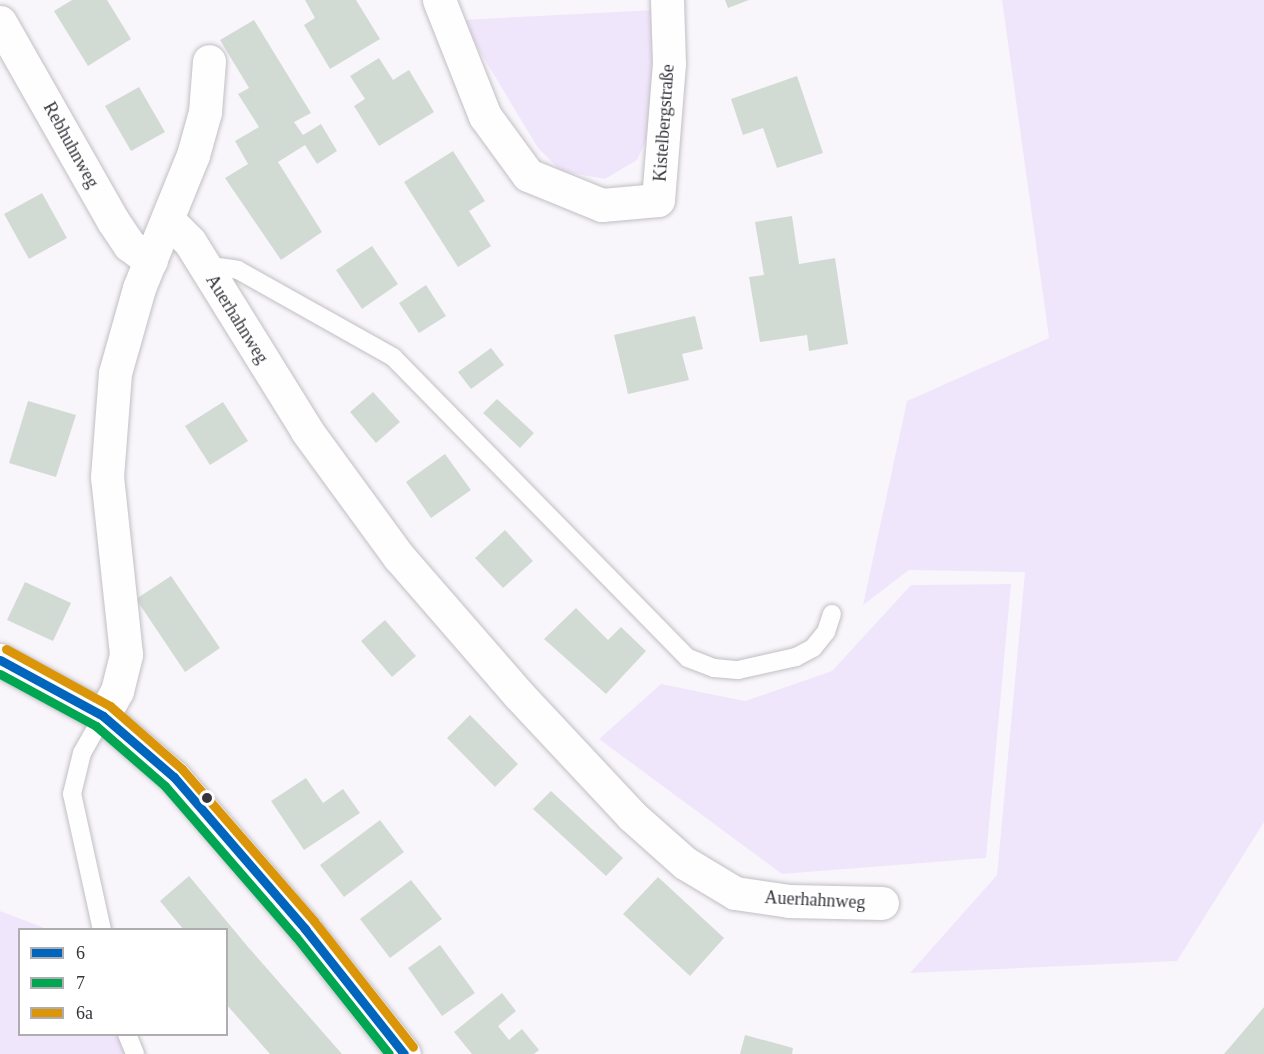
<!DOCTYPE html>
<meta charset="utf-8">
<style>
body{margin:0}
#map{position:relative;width:1264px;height:1054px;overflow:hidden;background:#f8f6fb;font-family:Georgia,serif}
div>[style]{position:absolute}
.green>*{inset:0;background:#f0e6fc}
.building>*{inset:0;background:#d2dad4}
.roads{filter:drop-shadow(0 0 2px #c2bfc4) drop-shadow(0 0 2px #c2bfc4)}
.service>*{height:18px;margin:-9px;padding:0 9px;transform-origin:9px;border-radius:9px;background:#fefefe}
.minor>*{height:33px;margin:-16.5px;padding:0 16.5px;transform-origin:16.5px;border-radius:16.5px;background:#fefefe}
.tertiary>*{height:33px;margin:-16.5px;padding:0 16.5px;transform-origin:16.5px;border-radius:16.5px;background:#fefefe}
.bus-1>*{height:9px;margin:-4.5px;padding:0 4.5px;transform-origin:4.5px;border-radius:4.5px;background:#0065bd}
.bus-2>*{height:9px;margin:-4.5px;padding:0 4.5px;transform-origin:4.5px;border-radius:4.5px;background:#00a651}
.bus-3>*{height:9px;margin:-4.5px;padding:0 4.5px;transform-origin:4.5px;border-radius:4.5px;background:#da9509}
.dots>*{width:16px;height:16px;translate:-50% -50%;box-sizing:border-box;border:3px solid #fff;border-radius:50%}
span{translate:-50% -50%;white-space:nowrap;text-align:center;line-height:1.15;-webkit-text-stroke:4.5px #fff;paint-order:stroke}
.street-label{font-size:18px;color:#37333a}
.legend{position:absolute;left:18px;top:928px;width:210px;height:108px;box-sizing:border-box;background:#fff;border:2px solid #afadb0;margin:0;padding:8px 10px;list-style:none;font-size:18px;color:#37333a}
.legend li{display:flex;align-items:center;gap:12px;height:30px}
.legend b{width:30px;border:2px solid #afadb0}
</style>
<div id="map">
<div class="green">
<div style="clip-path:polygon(1002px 0,1264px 0,1264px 822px,1177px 961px,910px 973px,997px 875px,1025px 572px,909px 570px,863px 605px,907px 401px,1049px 338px)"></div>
<div style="clip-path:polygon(655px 10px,654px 122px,637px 160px,605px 179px,561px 171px,538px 148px,461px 20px)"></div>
<div style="clip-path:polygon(1011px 584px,986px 858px,782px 874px,599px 739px,661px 684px,745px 701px,832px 671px,911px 585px)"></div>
<div style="clip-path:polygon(0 911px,47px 929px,20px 930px,20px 1034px,137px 1035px,147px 1054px,0 1054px)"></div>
</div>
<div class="building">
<div style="clip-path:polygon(72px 0,107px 0,131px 39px,88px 66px,54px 11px)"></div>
<div style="clip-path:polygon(305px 0,356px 0,380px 39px,330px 69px,304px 25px,315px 18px)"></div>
<div style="clip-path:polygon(725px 0,749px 0,728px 8px)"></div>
<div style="clip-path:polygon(254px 20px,311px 113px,294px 122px,303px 135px,321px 124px,337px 151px,317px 164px,305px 145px,278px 162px,322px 232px,281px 260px,225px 178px,248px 164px,235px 141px,259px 127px,238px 94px,249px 88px,220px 40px)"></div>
<div style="clip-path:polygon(379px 58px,393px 80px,409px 70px,434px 112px,379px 146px,354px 106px,365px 99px,350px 76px)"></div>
<div style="clip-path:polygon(797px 76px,823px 153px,777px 168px,763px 128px,743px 135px,731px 99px)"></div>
<div style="clip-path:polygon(139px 87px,165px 132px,131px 151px,105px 106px)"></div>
<div style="clip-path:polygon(453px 151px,485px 201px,469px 211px,491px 246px,458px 267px,404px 182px)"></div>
<div style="clip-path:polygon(42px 193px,67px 238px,29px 259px,4px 214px)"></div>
<div style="clip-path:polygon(792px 216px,799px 264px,835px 258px,848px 344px,809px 351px,807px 335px,760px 342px,749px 277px,764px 275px,755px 222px)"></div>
<div style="clip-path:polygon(372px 246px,398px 284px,362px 309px,336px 270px)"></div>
<div style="clip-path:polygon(426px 285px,446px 316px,419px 333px,399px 303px)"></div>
<div style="clip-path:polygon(695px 316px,703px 349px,682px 354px,689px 380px,628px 394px,614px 335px)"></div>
<div style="clip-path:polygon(491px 348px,504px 365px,471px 389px,458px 372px)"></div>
<div style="clip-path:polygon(373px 392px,400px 422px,376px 443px,350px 412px)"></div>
<div style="clip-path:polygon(497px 399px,534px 433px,520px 448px,483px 413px)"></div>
<div style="clip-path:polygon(28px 401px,76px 415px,56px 477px,9px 463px)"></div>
<div style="clip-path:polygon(223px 402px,248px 441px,210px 465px,185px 426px)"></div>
<div style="clip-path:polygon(445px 454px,471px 490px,431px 518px,406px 482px)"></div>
<div style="clip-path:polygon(505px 530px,533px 561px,503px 588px,475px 558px)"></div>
<div style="clip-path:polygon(171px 576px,220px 648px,185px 672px,136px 599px)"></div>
<div style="clip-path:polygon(25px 582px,71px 603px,53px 641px,7px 620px)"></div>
<div style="clip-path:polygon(576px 608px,608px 640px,621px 627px,646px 651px,606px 694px,544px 639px)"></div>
<div style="clip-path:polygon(385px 620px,416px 656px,392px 677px,361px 641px)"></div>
<div style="clip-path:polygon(470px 715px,518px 764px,495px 787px,447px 738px)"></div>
<div style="clip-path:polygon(306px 778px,323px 803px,343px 789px,360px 813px,304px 850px,271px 801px)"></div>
<div style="clip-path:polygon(551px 791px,623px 858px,606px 876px,533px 809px)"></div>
<div style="clip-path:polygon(380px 820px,404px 852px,344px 897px,320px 865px)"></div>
<div style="clip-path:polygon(189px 876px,248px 947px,342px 1054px,270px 1054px,226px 1004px,226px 930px,184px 930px,160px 901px)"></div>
<div style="clip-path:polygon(658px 877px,724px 938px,690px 976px,623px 914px)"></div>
<div style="clip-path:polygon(411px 880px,442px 919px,390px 958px,360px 919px)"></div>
<div style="clip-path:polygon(440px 945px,475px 993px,442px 1016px,408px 968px)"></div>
<div style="clip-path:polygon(502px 993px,516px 1011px,498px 1026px,509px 1040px,522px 1029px,539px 1050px,534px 1054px,472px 1054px,454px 1032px)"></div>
<div style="clip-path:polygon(1264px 1007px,1264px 1054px,1224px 1054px)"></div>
<div style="clip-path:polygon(745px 1035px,793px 1048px,792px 1054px,740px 1054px)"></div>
</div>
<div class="roads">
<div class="service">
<div style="left:204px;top:265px;width:34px;rotate:8deg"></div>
<div style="left:238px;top:270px;width:178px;rotate:29.3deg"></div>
<div style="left:393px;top:357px;width:421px;rotate:45.6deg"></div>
<div style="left:688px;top:658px;width:28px;rotate:21deg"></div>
<div style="left:714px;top:668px;width:24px;rotate:5deg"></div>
<div style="left:738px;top:670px;width:59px;rotate:-12.6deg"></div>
<div style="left:796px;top:657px;width:19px;rotate:-28deg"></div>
<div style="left:813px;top:648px;width:21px;rotate:-51deg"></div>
<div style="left:826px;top:632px;width:19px;rotate:-72deg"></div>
<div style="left:102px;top:930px;width:139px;rotate:-102.4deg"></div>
<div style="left:72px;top:794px;width:42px;rotate:-76.3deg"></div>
<div style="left:82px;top:753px;width:43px;rotate:-60.4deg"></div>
<div style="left:127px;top:1034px;width:22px;rotate:68deg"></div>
</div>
<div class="minor">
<div style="left:439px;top:0;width:125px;rotate:68.4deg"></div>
<div style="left:485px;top:116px;width:73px;rotate:53.9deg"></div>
<div style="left:528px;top:175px;width:80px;rotate:22.1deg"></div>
<div style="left:602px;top:205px;width:56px;rotate:-5.1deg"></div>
<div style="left:658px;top:200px;width:136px;rotate:-85.4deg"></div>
<div style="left:669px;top:64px;width:64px;rotate:-91.8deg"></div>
<div style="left:0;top:22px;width:229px;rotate:60.4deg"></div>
<div style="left:113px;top:221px;width:29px;rotate:56deg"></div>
<div style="left:129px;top:245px;width:27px;rotate:36deg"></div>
<div style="left:168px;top:220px;width:31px;rotate:45deg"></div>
<div style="left:190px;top:242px;width:222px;rotate:58.2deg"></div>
<div style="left:307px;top:431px;width:156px;rotate:53.9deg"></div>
<div style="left:399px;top:557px;width:181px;rotate:49deg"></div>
<div style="left:518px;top:694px;width:167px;rotate:46.9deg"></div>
<div style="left:632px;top:816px;width:71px;rotate:41.6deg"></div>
<div style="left:685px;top:863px;width:58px;rotate:31deg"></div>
<div style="left:735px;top:893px;width:55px;rotate:8.4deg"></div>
<div style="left:789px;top:901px;width:93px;rotate:1.2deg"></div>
<div style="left:103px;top:716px;width:29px;rotate:-61deg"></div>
<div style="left:117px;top:691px;width:38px;rotate:-76deg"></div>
<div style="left:126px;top:654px;width:178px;rotate:-96.1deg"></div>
<div style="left:107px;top:477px;width:104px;rotate:-85.6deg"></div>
<div style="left:115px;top:373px;width:88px;rotate:-74.2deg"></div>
<div style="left:139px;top:288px;width:144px;rotate:-67.9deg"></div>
<div style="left:193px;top:155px;width:45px;rotate:-74.4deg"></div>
<div style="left:205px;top:112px;width:51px;rotate:-85.5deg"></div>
</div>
<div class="tertiary">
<div style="left:0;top:660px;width:117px;rotate:28.5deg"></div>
<div style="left:103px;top:716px;width:94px;rotate:40.7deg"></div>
<div style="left:174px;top:777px;width:201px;rotate:49.2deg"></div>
<div style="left:305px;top:929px;width:159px;rotate:51.6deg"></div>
</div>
</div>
<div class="bus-1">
<div style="left:0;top:660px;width:117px;rotate:28.5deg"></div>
<div style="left:103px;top:716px;width:94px;rotate:40.7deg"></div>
<div style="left:174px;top:777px;width:201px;rotate:49.2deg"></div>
<div style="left:305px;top:929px;width:159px;rotate:51.6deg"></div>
</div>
<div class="bus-2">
<div style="left:0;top:674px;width:109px;rotate:28.4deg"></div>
<div style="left:96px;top:726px;width:91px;rotate:41deg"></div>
<div style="left:165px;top:786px;width:200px;rotate:49.1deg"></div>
<div style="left:296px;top:937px;width:149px;rotate:51.5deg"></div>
</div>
<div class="bus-3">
<div style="left:6px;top:649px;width:119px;rotate:28.7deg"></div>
<div style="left:110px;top:706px;width:96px;rotate:41.2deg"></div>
<div style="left:182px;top:769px;width:201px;rotate:49deg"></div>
<div style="left:314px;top:921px;width:160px;rotate:51.8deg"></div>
</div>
<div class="dots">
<div style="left:207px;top:798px;background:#37333a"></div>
</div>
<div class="street-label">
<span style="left:664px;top:123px;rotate:-86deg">Kistelbergstraße</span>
<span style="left:71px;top:145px;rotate:61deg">Rebhuhnweg</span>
<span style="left:237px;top:319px;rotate:58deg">Auerhahnweg</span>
<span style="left:815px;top:900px;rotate:3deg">Auerhahnweg</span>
</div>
<ul class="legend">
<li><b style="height:8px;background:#0065bd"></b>6</li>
<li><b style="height:8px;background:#00a651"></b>7</li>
<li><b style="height:8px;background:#da9509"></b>6a</li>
</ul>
</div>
